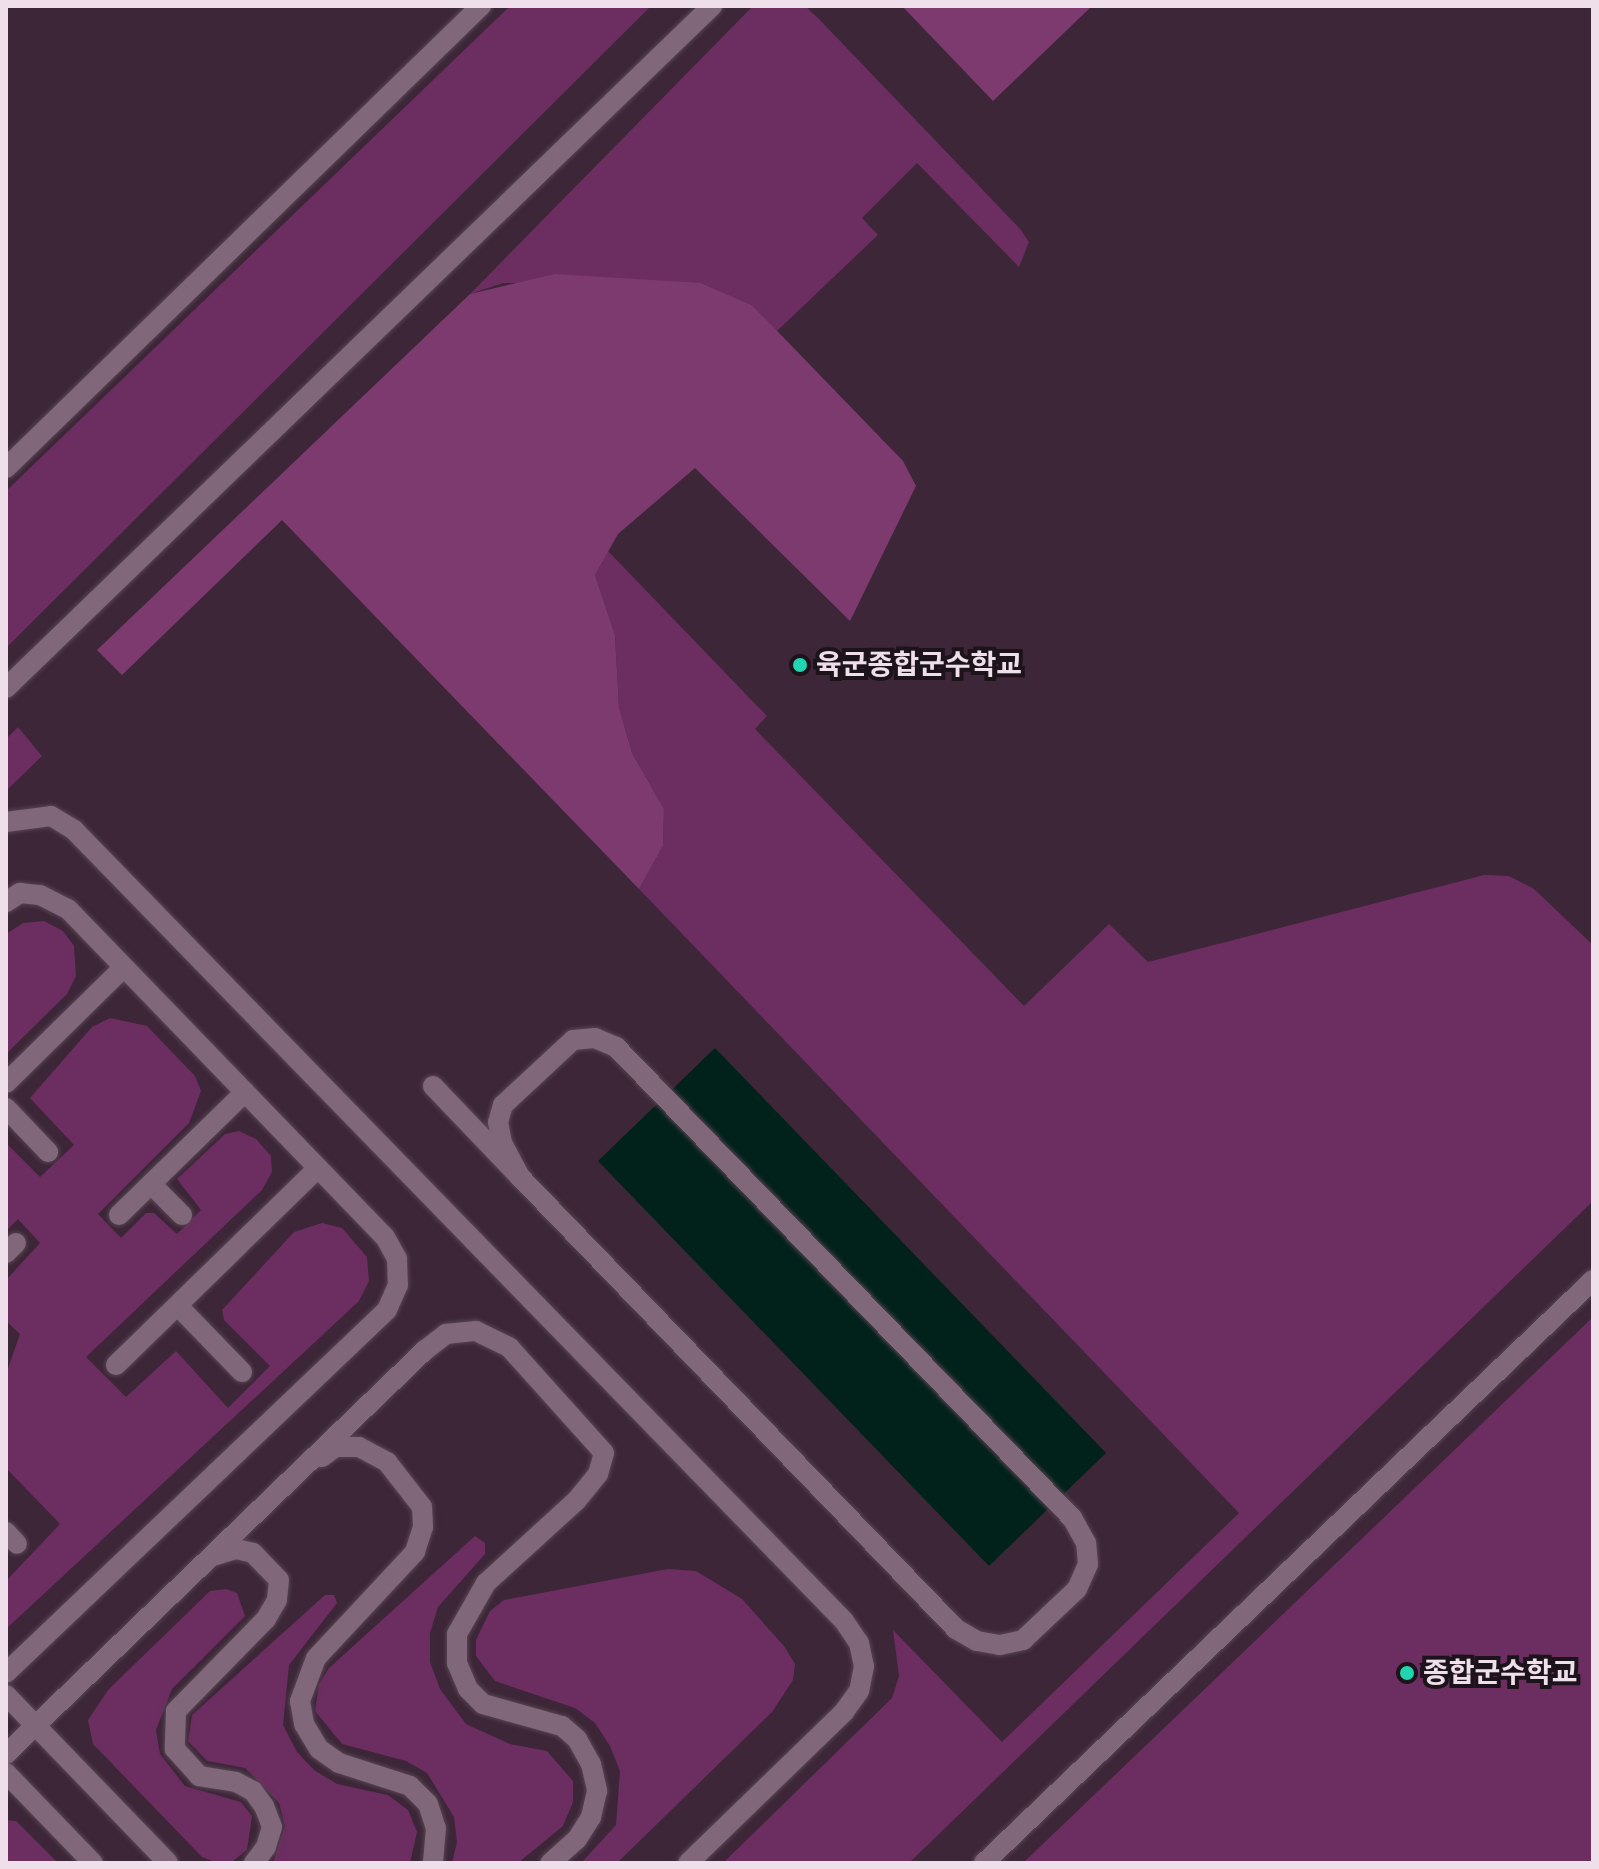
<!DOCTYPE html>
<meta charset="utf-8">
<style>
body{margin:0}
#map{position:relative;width:1599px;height:1869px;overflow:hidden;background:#3c2637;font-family:Karla,"Noto Sans KR",sans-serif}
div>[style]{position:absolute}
.green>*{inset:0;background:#6c2d60}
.forest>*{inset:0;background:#7c3a6f}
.water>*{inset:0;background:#00221a}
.roads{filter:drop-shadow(0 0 2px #574453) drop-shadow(0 0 2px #574453)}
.lane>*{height:20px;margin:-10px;padding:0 10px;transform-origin:10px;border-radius:10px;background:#81677a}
.street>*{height:20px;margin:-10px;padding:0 10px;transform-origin:10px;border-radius:10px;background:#81677a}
.secondary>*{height:20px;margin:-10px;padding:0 10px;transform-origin:10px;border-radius:10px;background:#81677a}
.dots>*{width:22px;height:22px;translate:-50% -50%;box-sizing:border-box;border:4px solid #1d131a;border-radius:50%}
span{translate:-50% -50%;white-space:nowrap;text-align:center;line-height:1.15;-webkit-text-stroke:8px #1d131a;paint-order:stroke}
.poi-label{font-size:28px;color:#eedfea;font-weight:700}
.left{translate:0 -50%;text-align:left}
.frame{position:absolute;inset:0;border:8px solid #eedfea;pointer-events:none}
</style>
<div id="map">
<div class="green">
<div style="clip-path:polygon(510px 6px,651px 6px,6px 648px,6px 491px)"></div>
<div style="clip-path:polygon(753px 6px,805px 6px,818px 18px,1021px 230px,1029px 242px,1019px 267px,917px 163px,862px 218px,878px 235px,777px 331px,752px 305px,701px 283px,503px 283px,470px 294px)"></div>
<div style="clip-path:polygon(608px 551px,767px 716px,755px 729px,1024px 1006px,1109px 924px,1148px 962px,1484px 875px,1509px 876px,1534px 889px,1593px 945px,1593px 1201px,909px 1863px,723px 1863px,892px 1698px,899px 1676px,893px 1630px,1002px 1742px,1239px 1513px,639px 889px,663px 846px,664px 809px,632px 753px,619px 707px,615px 635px,595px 575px)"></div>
<div style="clip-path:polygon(18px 727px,42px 756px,6px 791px,6px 739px)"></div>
<div style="clip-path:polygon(44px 921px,63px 931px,74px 946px,76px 976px,67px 994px,6px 1054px,6px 934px,23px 923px)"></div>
<div style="clip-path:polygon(110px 1018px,147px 1026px,195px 1076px,201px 1091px,189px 1123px,98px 1214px,121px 1238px,146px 1213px,154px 1213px,177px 1234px,201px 1210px,177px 1179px,225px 1134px,239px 1131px,256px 1139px,271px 1156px,272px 1172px,262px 1190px,86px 1357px,126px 1397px,176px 1351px,228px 1408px,270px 1366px,224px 1320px,222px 1310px,294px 1232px,322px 1223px,342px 1228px,367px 1257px,369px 1281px,359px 1301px,328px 1330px,6px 1629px,6px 1581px,60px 1524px,6px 1468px,6px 1374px,20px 1334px,6px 1321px,6px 1280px,40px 1243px,18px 1219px,6px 1231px,6px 1143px,40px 1177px,74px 1145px,30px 1098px,92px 1027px)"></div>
<div style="clip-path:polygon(1593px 1317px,1593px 1863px,1023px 1863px,1420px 1483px)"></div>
<div style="clip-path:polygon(475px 1536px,485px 1543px,485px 1554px,438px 1607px,430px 1633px,430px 1662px,440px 1689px,466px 1724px,510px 1744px,547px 1751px,573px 1781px,573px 1802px,563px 1826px,518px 1863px,452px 1863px,457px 1842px,454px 1817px,427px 1773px,406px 1761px,342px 1744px,315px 1711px,319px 1684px,329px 1668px)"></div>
<div style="clip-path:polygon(668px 1569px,696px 1571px,742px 1599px,784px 1646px,795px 1664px,793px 1680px,772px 1712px,617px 1863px,581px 1863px,616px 1825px,620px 1771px,610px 1746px,595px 1723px,575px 1708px,495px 1681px,476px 1656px,476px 1640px,490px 1611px,504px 1600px)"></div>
<div style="clip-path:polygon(226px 1589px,237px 1593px,245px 1616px,172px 1689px,156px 1730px,160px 1754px,185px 1786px,241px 1802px,252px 1816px,247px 1850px,233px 1861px,217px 1863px,202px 1857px,93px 1744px,88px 1720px,108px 1690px,210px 1591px)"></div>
<div style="clip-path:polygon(325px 1595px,334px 1595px,337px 1603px,289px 1665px,283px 1725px,297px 1752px,314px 1770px,337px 1784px,388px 1795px,408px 1810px,417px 1832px,410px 1863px,273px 1863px,285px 1826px,279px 1803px,245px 1768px,207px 1761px,188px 1741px,192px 1715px)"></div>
<div style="clip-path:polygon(6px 1820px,16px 1821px,58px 1863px,6px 1863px)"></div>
</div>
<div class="forest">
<div style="clip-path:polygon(902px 6px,1092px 6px,993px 101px)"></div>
<div style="clip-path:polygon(555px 274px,701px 283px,752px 305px,903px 461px,916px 486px,850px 621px,695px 468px,618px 534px,595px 575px,615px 635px,619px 707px,632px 753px,664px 809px,663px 846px,639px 889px,282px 520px,122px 675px,97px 650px,470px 294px)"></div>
</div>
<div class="water">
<div style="clip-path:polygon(715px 1048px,1106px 1453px,989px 1566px,598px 1161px)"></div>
</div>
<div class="roads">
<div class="lane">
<div style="left:6px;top:468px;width:663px;rotate:-44.21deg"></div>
<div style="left:6px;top:822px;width:45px;rotate:-7.6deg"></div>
<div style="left:51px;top:816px;width:27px;rotate:31deg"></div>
<div style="left:74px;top:830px;width:1104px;rotate:45.77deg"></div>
<div style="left:844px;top:1621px;width:27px;rotate:56deg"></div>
<div style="left:859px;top:1643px;width:24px;rotate:78deg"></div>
<div style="left:864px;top:1666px;width:25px;rotate:101deg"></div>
<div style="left:859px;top:1691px;width:26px;rotate:126deg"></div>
<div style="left:844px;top:1712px;width:217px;rotate:135.9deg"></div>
<div style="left:6px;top:902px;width:17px;rotate:-33deg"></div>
<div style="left:20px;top:893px;width:20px;rotate:6deg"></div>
<div style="left:40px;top:895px;width:31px;rotate:27deg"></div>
<div style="left:68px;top:909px;width:456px;rotate:46deg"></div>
<div style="left:385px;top:1237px;width:25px;rotate:61deg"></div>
<div style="left:397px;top:1259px;width:26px;rotate:88deg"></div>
<div style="left:398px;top:1285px;width:27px;rotate:114deg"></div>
<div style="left:387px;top:1310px;width:526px;rotate:136.39deg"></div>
<div style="left:6px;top:1083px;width:165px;rotate:-44.5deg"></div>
<div style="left:433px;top:1086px;width:127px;rotate:46.3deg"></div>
<div style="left:521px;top:1178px;width:627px;rotate:46.03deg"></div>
<div style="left:956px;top:1629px;width:24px;rotate:30deg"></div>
<div style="left:977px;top:1641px;width:23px;rotate:10deg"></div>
<div style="left:1000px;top:1645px;width:24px;rotate:-12deg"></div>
<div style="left:1023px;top:1640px;width:74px;rotate:-43.4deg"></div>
<div style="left:1077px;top:1589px;width:27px;rotate:-66deg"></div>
<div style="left:1088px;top:1564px;width:21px;rotate:-95deg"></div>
<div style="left:1086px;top:1543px;width:29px;rotate:-119deg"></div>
<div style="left:1072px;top:1518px;width:656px;rotate:-134.07deg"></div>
<div style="left:616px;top:1047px;width:23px;rotate:-157deg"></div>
<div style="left:595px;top:1038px;width:22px;rotate:175deg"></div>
<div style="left:573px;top:1040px;width:96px;rotate:137.1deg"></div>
<div style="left:503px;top:1105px;width:18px;rotate:106deg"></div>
<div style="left:498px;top:1122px;width:21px;rotate:79deg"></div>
<div style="left:502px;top:1143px;width:40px;rotate:62deg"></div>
<div style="left:6px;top:1108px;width:61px;rotate:46.3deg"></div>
<div style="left:151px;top:1184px;width:44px;rotate:45deg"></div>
<div style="left:119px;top:1215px;width:176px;rotate:-44.3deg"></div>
<div style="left:6px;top:1253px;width:14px;rotate:-45deg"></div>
<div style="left:178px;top:1306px;width:92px;rotate:45.9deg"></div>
<div style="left:116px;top:1365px;width:282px;rotate:-44.3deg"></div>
<div style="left:322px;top:1457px;width:17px;rotate:-36deg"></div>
<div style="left:336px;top:1447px;width:23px"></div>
<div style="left:359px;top:1447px;width:32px;rotate:28deg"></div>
<div style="left:387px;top:1462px;width:57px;rotate:52.1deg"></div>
<div style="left:422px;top:1507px;width:20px;rotate:87deg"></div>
<div style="left:423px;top:1527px;width:26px;rotate:108deg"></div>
<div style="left:415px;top:1552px;width:145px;rotate:133deg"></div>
<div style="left:316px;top:1658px;width:46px;rotate:110.4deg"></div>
<div style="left:300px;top:1701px;width:23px;rotate:80deg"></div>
<div style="left:304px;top:1724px;width:29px;rotate:59deg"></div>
<div style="left:319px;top:1749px;width:24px;rotate:35deg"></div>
<div style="left:339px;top:1763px;width:75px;rotate:17.9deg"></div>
<div style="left:410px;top:1786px;width:25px;rotate:45deg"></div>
<div style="left:428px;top:1804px;width:25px;rotate:72deg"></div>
<div style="left:436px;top:1828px;width:35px;rotate:95deg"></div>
<div style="left:6px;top:1532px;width:16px;rotate:47deg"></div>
<div style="left:213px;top:1556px;width:24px;rotate:-17deg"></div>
<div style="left:236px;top:1549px;width:17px;rotate:13deg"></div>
<div style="left:253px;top:1553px;width:37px;rotate:46deg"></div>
<div style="left:279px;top:1580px;width:20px;rotate:96deg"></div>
<div style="left:277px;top:1600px;width:22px;rotate:120deg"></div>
<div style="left:266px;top:1619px;width:129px;rotate:134.4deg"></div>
<div style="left:176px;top:1711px;width:38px;rotate:92deg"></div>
<div style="left:175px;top:1749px;width:36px;rotate:48deg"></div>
<div style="left:199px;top:1776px;width:37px;rotate:9deg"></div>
<div style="left:236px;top:1782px;width:19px;rotate:28deg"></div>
<div style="left:253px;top:1791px;width:19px;rotate:54deg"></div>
<div style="left:264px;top:1806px;width:22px;rotate:69deg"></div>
<div style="left:272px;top:1827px;width:21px;rotate:107deg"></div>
<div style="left:266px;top:1847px;width:20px;rotate:127deg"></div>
<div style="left:6px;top:1695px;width:233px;rotate:46deg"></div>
<div style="left:6px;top:1754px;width:581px;rotate:-43.95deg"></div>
<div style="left:424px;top:1351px;width:28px;rotate:-38deg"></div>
<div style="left:446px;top:1334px;width:30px;rotate:-6deg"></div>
<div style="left:476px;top:1331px;width:37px;rotate:26deg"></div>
<div style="left:509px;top:1347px;width:142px;rotate:48.1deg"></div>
<div style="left:604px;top:1453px;width:22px;rotate:106deg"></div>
<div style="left:598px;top:1474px;width:33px;rotate:129deg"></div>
<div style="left:577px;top:1500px;width:123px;rotate:137.6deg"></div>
<div style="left:486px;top:1583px;width:59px;rotate:119.6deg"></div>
<div style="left:457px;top:1634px;width:29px;rotate:90deg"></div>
<div style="left:457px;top:1663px;width:28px;rotate:67deg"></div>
<div style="left:468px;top:1689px;width:21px;rotate:45deg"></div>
<div style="left:483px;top:1704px;width:82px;rotate:15.6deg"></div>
<div style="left:562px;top:1726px;width:20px;rotate:41deg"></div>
<div style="left:577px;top:1739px;width:29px;rotate:61deg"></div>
<div style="left:591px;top:1764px;width:28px;rotate:77deg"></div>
<div style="left:597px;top:1791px;width:27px;rotate:103deg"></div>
<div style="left:591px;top:1817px;width:26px;rotate:122deg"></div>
<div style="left:577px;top:1839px;width:36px;rotate:138deg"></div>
<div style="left:6px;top:1773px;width:125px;rotate:46deg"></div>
</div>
<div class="street">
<div style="left:6px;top:688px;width:982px;rotate:-44.01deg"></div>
</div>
<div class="secondary">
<div style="left:984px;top:1863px;width:843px;rotate:-43.75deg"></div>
</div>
</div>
<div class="dots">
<div style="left:800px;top:665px;background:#20d5b0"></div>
<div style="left:1407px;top:1673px;background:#20d5b0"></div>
</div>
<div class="poi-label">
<span class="left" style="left:816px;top:665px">육군종합군수학교</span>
<span class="left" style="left:1423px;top:1673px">종합군수학교</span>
</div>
<div class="frame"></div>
</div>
